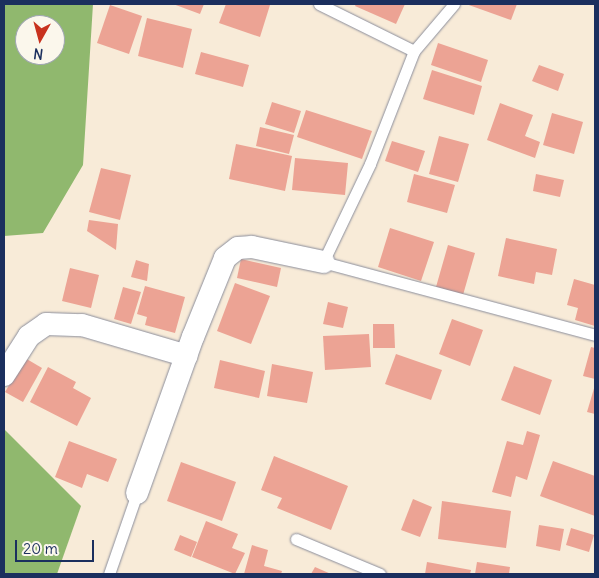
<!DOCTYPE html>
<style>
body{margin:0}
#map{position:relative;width:599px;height:578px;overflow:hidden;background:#f8ebd8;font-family:Delius,sans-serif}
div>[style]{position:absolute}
.forest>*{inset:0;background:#90b86e}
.building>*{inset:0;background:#eca394}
.roads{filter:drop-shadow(0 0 1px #8a8d9b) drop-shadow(0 0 1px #8a8d9b)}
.service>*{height:11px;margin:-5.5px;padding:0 5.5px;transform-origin:5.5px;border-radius:5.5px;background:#fff}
.minor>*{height:22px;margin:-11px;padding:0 11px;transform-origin:11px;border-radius:11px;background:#fff}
span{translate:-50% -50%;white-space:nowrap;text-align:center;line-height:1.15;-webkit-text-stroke:5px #fbf7ec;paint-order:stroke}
.frame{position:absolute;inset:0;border:5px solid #1b2f5e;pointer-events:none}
.north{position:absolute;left:15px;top:15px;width:50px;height:50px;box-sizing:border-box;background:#fbf7ec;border:1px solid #a1a7b3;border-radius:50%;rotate:187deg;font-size:14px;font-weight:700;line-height:20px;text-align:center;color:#1b2f5e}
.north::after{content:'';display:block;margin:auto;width:18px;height:22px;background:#c8321e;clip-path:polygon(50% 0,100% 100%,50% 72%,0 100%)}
.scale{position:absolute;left:15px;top:540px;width:79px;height:22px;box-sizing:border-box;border:2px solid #1b2f5e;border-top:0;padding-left:6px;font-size:15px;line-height:18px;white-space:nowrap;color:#1b2f5e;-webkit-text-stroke:4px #fbf7ec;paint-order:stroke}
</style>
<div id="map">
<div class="forest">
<div style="clip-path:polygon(evenodd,4px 4px,93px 4px,83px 165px,43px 233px,4px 236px,4px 4px,25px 25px,55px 25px,55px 55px,25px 55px,25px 25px)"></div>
<div style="clip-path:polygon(4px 429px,81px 506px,57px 574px,4px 574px)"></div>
</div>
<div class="building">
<div style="clip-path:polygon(173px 4px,204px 4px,200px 14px)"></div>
<div style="clip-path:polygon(226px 4px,270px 5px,260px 37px,219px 23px)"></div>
<div style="clip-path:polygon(356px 4px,405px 4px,396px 24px,355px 6px)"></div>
<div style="clip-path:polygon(466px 4px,517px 4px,511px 20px)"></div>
<div style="clip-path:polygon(110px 5px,142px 16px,129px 54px,97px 43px)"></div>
<div style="clip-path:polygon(147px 18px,192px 29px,183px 68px,138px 56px)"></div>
<div style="clip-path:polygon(438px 43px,488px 60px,481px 82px,431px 65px)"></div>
<div style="clip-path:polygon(201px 52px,249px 65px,243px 87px,195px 74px)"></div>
<div style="clip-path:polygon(539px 65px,564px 74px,558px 91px,532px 81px)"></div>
<div style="clip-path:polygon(432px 70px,482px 86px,474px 115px,423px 99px)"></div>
<div style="clip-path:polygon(272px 102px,301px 111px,294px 133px,265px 124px)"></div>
<div style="clip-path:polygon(500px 103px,533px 115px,525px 136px,540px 142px,535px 158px,487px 140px)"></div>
<div style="clip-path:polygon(306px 110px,372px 131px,362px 159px,297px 137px)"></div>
<div style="clip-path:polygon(552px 113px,583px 122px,574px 154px,543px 145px)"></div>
<div style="clip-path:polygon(260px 127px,294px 135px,289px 154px,256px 146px)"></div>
<div style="clip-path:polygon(439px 136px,469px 144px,458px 182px,429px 174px)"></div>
<div style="clip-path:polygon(392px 141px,425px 151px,418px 172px,385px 161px)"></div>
<div style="clip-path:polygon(236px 144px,292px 156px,285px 191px,229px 179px)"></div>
<div style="clip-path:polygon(295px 158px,348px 163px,345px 195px,292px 190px)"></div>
<div style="clip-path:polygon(101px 168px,131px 175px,120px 220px,89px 212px)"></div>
<div style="clip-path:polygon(414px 174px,455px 185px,447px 213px,407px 202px)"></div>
<div style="clip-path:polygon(536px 174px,564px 180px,560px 197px,533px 191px)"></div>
<div style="clip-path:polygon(89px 220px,118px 224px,116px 250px,87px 231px)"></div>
<div style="clip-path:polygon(390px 228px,434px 242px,421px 281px,378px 267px)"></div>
<div style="clip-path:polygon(506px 238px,557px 249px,552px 275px,536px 272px,534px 284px,498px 276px)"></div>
<div style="clip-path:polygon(448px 245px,475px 253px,463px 295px,436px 287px)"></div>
<div style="clip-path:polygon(241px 259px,281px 268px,277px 287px,237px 278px)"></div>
<div style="clip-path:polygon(136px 260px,149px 264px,147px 281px,131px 277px)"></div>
<div style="clip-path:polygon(70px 268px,99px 275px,91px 308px,62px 301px)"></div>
<div style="clip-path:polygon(574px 279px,595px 285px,595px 326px,575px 320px,578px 308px,567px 305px)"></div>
<div style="clip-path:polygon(235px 283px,270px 296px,251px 344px,217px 331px)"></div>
<div style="clip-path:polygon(145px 286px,185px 297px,175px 333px,145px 325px,147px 317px,137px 314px)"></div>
<div style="clip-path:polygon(123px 287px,141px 292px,131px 324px,114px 319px)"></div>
<div style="clip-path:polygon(328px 302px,348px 307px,343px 328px,323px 324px)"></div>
<div style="clip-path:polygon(452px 319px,483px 330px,470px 366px,439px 354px)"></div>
<div style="clip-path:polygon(373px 324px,394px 324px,395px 348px,373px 348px)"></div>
<div style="clip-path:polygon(369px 334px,371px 367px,325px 370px,323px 336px)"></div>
<div style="clip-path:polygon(591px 347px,595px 348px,595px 379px,583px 376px)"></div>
<div style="clip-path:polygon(396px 354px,442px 370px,431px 400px,385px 384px)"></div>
<div style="clip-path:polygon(25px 358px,42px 368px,23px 402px,5px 392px)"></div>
<div style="clip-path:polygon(220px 360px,265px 371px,259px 398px,214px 388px)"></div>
<div style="clip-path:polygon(272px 364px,313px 372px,307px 403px,267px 396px)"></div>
<div style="clip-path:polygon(514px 366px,552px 380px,540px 415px,501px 400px)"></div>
<div style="clip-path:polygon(48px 367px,76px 382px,73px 388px,91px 398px,77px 426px,30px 402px)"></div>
<div style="clip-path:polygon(595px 385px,595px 414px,587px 412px)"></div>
<div style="clip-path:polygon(527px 431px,540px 435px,527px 480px,516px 476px,511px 497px,492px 492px,507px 441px,523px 445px)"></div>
<div style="clip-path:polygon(69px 441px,117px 459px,108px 482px,87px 474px,82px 488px,55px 477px)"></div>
<div style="clip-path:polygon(274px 456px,348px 486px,331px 530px,277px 508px,282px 498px,261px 490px)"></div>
<div style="clip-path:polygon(553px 461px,595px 476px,595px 516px,540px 496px)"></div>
<div style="clip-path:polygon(181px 462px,236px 482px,222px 521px,167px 501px)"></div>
<div style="clip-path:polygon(413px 499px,432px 507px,420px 537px,401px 530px)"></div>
<div style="clip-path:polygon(442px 501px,511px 511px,506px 548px,438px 539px)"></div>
<div style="clip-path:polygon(206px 521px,238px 534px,232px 548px,245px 553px,235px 574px,192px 557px)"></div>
<div style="clip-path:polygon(539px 525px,564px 529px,560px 551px,536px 546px)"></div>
<div style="clip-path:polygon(571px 528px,594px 535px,589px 552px,566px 545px)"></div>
<div style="clip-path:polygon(180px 535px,197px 542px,191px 557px,174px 550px)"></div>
<div style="clip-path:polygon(252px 545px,268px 550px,264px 566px,282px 571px,281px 574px,244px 574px)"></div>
<div style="clip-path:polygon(427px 562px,471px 570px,470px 574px,425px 574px)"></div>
<div style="clip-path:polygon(477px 562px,510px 567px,509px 574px,475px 574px)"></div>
<div style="clip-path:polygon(315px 567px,331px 574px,311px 574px)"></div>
</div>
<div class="roads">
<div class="service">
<div style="left:319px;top:4px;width:106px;rotate:26.3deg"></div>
<div style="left:454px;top:4px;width:62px;rotate:130.4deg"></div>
<div style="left:414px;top:51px;width:121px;rotate:111.3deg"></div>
<div style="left:370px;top:164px;width:109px;rotate:115.6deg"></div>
<div style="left:323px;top:262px;width:282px;rotate:15deg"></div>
<div style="left:296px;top:539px;width:91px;rotate:22.6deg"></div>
<div style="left:109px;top:574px;width:86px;rotate:-70.9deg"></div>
</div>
<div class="minor">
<div style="left:4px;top:375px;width:46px;rotate:-57.3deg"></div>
<div style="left:29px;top:336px;width:21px;rotate:-35deg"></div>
<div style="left:46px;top:324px;width:36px;rotate:2deg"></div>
<div style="left:82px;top:325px;width:109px;rotate:16.4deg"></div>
<div style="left:137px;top:493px;width:166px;rotate:-70.3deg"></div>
<div style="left:193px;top:337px;width:85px;rotate:-67.9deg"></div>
<div style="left:225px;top:258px;width:16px;rotate:-38deg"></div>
<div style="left:238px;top:248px;width:14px;rotate:-4deg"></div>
<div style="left:252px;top:247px;width:73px;rotate:11.9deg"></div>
</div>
</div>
<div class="frame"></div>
<div class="north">N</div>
<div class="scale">20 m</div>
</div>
